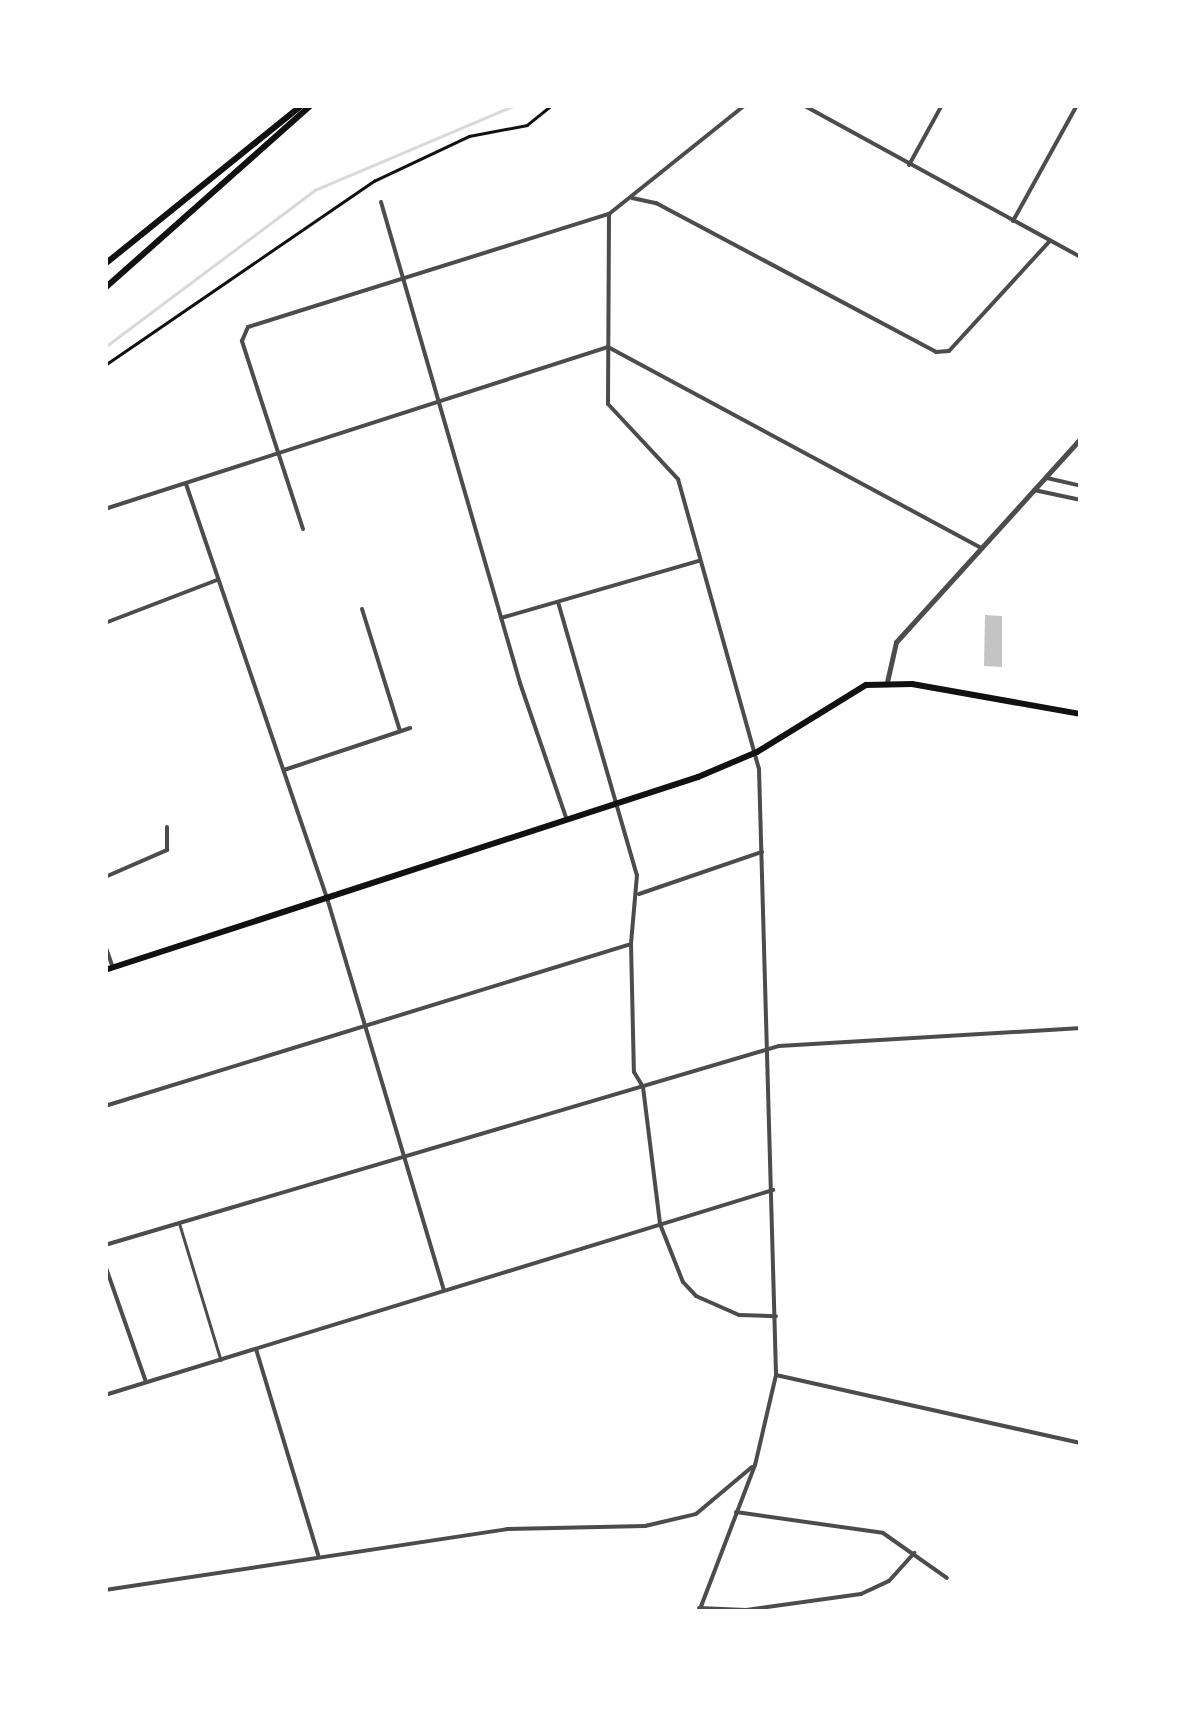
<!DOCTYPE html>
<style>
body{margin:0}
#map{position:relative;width:1186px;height:1717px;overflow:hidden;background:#fff;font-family:Figtree,sans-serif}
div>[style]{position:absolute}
.stream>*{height:2.5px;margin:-1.25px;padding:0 1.25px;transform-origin:1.25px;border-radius:1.25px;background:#d9d9d9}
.building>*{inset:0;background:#c4c4c4}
.path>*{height:2.5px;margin:-1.25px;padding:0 1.25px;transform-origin:1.25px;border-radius:1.25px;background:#111}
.service>*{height:2.5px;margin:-1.25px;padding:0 1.25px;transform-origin:1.25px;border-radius:1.25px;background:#4c4c4c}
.minor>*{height:4px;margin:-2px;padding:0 2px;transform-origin:2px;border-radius:2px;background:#4c4c4c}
.tertiary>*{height:5px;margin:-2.5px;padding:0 2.5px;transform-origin:2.5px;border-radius:2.5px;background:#4c4c4c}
.primary>*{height:6px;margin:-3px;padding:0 3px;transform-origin:3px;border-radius:3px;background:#111}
span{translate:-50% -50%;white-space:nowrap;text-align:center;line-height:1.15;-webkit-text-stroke:8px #fff;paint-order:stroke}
.frame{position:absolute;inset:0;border:108px solid #fff;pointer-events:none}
</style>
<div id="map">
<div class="stream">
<div style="left:105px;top:347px;width:262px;rotate:-36.8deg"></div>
<div style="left:315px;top:190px;width:217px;rotate:-23deg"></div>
</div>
<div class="building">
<div style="clip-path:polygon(985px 615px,1002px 616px,1002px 667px,984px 666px)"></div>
</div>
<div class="path">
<div style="left:105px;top:365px;width:326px;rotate:-34.4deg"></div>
<div style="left:374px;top:181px;width:105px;rotate:-25.3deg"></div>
<div style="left:469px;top:136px;width:59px;rotate:-10.7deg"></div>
<div style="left:527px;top:125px;width:32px;rotate:-39deg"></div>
</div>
<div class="service">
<div style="left:180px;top:1225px;width:141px;rotate:73.1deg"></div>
</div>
<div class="minor">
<div style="left:803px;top:105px;width:317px;rotate:28.7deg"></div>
<div style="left:909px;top:165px;width:68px;rotate:-61.2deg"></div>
<div style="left:632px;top:198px;width:25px;rotate:12deg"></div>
<div style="left:656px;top:203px;width:317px;rotate:28deg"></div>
<div style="left:936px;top:352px;width:13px;rotate:-4deg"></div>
<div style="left:949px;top:351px;width:148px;rotate:-47.5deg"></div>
<div style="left:381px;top:202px;width:501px;rotate:73.88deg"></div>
<div style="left:520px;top:683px;width:142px;rotate:71.1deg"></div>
<div style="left:609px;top:214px;width:190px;rotate:90.3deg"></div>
<div style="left:608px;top:404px;width:103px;rotate:47deg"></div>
<div style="left:678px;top:479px;width:301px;rotate:74.4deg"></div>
<div style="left:759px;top:769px;width:606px;rotate:88.39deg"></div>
<div style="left:776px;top:1375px;width:92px;rotate:103.1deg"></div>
<div style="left:755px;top:1465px;width:157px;rotate:110.9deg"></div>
<div style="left:1013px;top:221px;width:132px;rotate:-61.1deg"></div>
<div style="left:1047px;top:478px;width:35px;rotate:13deg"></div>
<div style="left:186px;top:484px;width:437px;rotate:71.2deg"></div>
<div style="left:327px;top:898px;width:409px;rotate:73.4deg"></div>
<div style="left:1034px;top:490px;width:48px;rotate:12deg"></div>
<div style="left:105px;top:509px;width:528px;rotate:-17.85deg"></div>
<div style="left:608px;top:347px;width:425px;rotate:28.3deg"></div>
<div style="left:303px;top:529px;width:198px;rotate:-108deg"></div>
<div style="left:242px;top:341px;width:15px;rotate:-67deg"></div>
<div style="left:248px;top:327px;width:378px;rotate:-17.4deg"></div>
<div style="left:609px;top:214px;width:174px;rotate:-38.7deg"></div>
<div style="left:558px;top:602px;width:284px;rotate:73.9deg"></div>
<div style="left:637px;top:875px;width:69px;rotate:95deg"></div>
<div style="left:631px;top:944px;width:128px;rotate:88.7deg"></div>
<div style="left:634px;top:1072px;width:17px;rotate:59deg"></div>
<div style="left:643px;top:1087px;width:138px;rotate:82.9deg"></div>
<div style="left:660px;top:1224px;width:62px;rotate:68.4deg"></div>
<div style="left:683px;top:1282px;width:19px;rotate:47deg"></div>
<div style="left:696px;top:1296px;width:47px;rotate:23.8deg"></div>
<div style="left:739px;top:1315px;width:37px;rotate:2deg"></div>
<div style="left:362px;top:609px;width:128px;rotate:72.7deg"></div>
<div style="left:501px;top:618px;width:205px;rotate:-16.1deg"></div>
<div style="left:105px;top:623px;width:120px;rotate:-21deg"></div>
<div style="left:284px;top:770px;width:133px;rotate:-18.4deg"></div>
<div style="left:105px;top:877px;width:68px;rotate:-23.5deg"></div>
<div style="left:167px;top:850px;width:23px;rotate:-90deg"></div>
<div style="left:639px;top:894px;width:130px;rotate:-18.9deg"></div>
<div style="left:105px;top:945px;width:24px;rotate:71deg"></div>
<div style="left:105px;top:1106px;width:550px;rotate:-17.12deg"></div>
<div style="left:105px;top:1245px;width:703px;rotate:-16.45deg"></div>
<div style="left:779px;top:1046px;width:303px;rotate:-3.4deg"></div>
<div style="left:105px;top:1265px;width:124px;rotate:70.7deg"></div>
<div style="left:256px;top:1349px;width:215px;rotate:73.2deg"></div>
<div style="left:776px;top:1375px;width:312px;rotate:12.6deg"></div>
<div style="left:105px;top:1395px;width:699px;rotate:-17.06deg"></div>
<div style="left:736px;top:1512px;width:148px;rotate:8.1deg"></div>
<div style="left:883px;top:1533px;width:78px;rotate:35.1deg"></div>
<div style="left:105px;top:1590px;width:407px;rotate:-8.6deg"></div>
<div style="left:507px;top:1529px;width:138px;rotate:-1.2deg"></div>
<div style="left:645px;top:1526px;width:52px;rotate:-13.2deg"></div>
<div style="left:696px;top:1514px;width:73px;rotate:-40deg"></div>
<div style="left:699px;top:1608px;width:47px;rotate:2.4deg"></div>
<div style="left:746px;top:1610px;width:116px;rotate:-7.9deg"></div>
<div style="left:861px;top:1594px;width:31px;rotate:-25deg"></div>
<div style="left:889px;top:1581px;width:38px;rotate:-48deg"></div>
</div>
<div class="tertiary">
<div style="left:887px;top:682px;width:41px;rotate:-77.3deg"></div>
<div style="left:896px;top:642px;width:275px;rotate:-47.8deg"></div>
</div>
<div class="primary">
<div style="left:105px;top:264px;width:253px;rotate:-38.9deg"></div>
<div style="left:105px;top:288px;width:276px;rotate:-41.6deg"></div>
<div style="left:105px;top:970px;width:624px;rotate:-18.03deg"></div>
<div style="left:698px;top:777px;width:64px;rotate:-23deg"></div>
<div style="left:757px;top:752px;width:128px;rotate:-31.6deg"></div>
<div style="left:866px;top:685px;width:46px;rotate:-1.2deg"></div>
<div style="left:912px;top:684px;width:172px;rotate:10.1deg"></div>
</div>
<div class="frame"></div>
</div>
